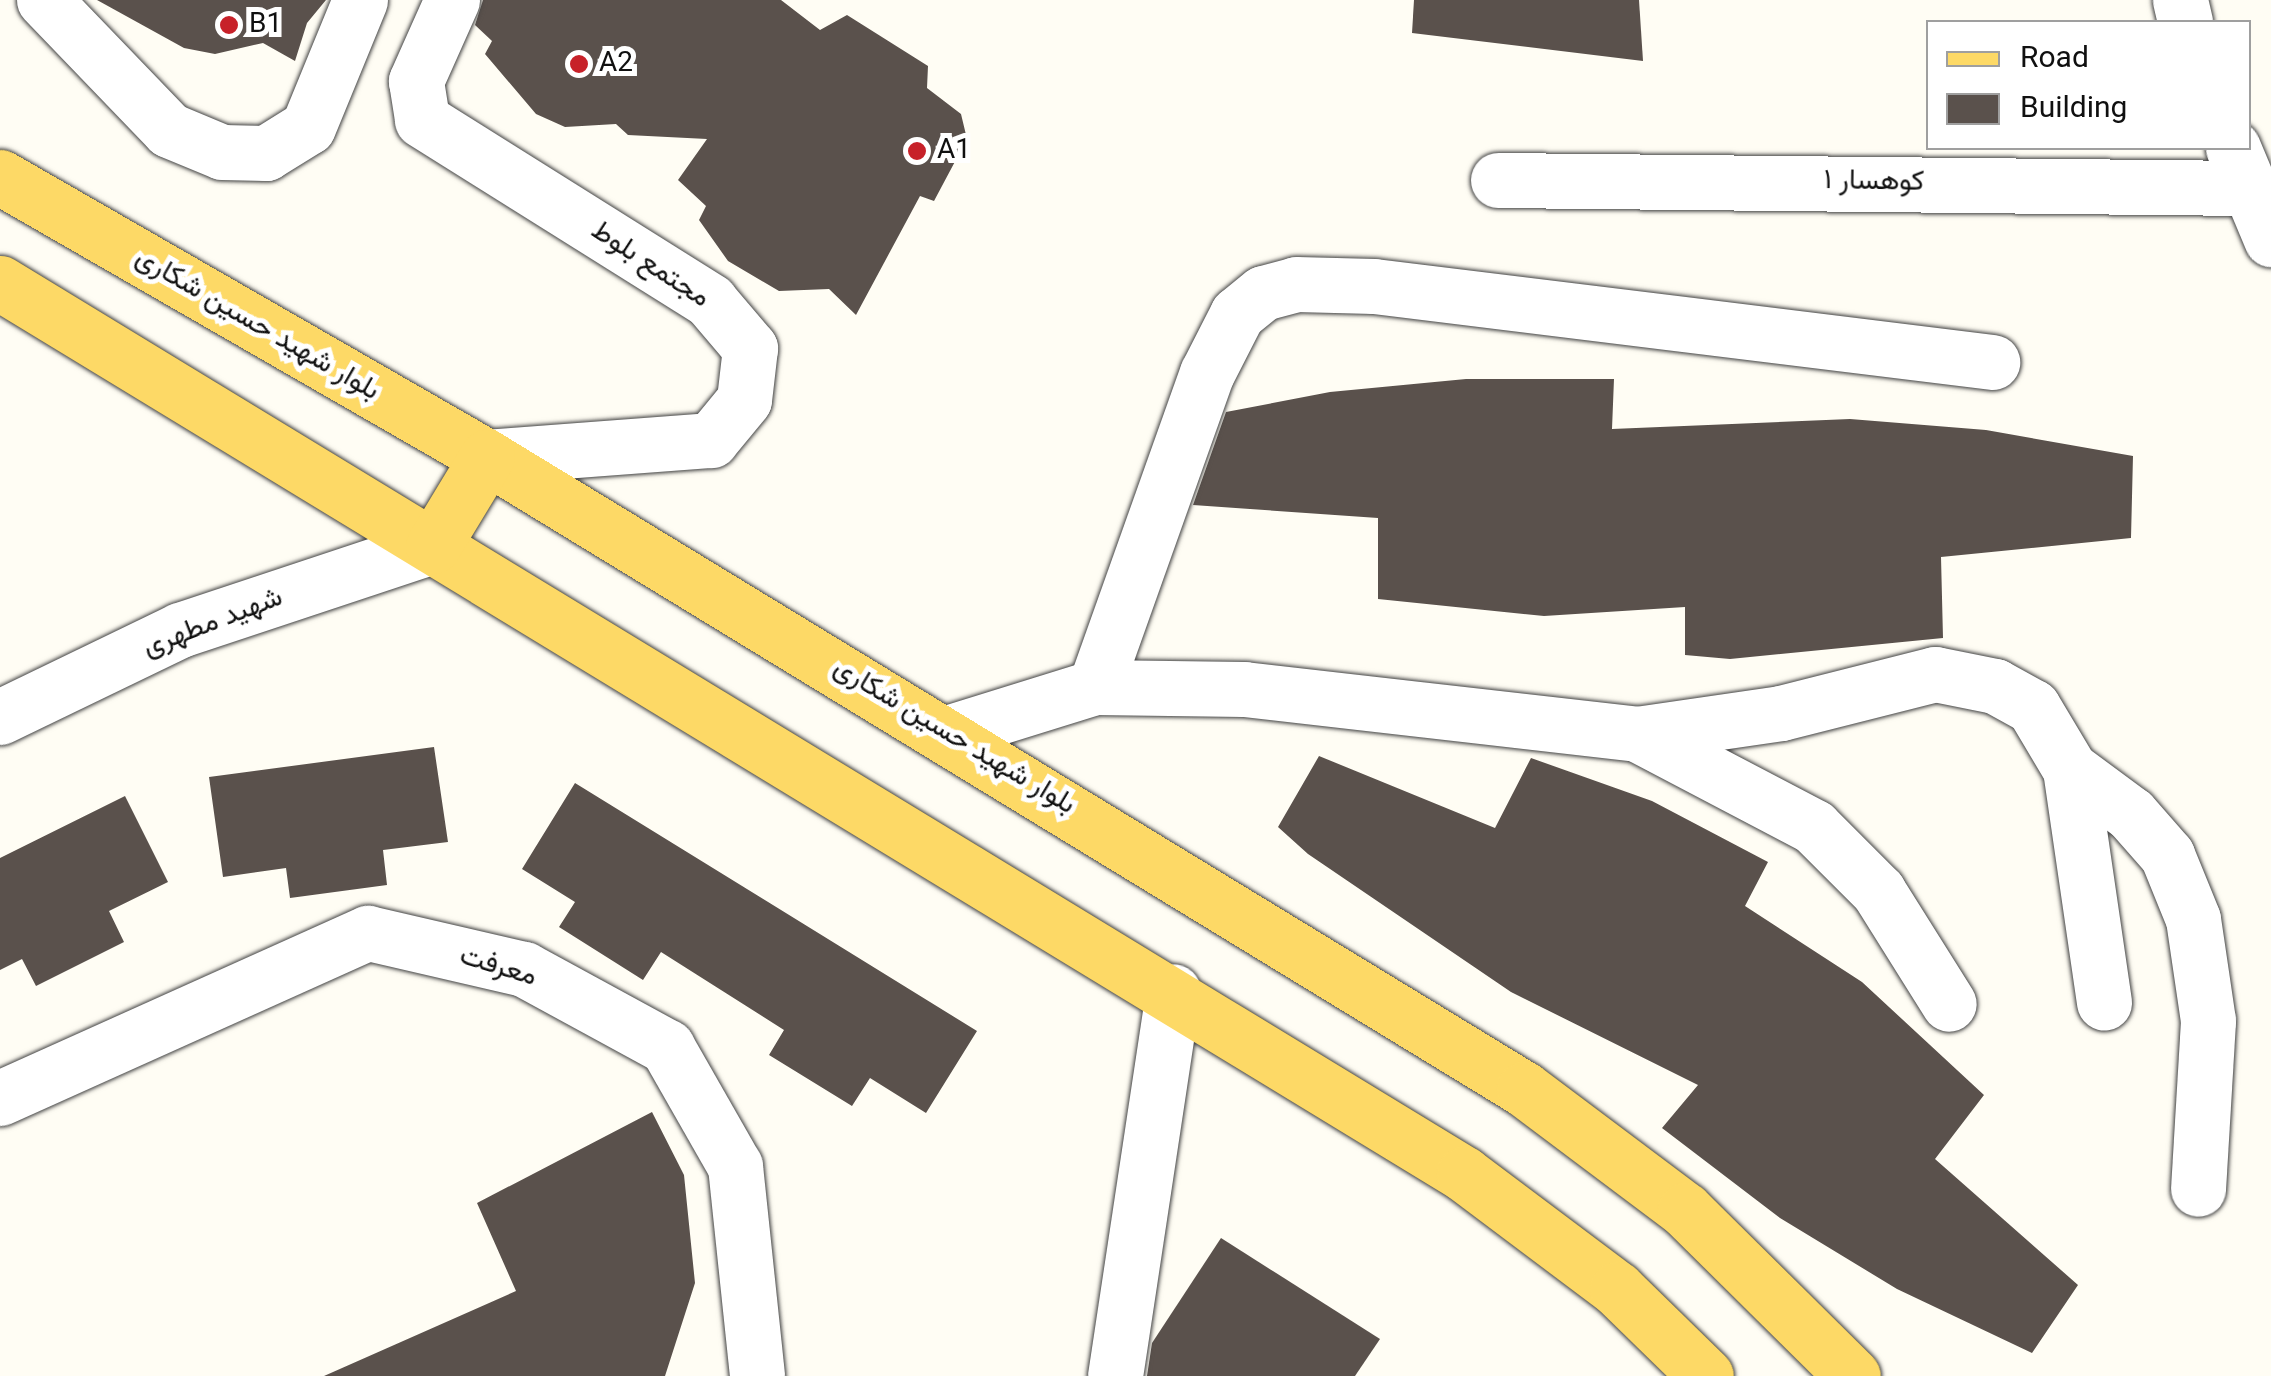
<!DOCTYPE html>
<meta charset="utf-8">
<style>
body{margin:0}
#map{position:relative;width:2271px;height:1376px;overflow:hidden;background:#fffdf4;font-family:Georgia,Vazirmatn,serif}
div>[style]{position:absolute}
.building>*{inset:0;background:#5a514c}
.roads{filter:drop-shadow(0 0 2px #434343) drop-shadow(0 0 2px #434343)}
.minor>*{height:55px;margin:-27.5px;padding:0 27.5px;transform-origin:27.5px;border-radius:27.5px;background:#fff}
.major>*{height:55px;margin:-27.5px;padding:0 27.5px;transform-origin:27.5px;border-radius:27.5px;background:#fdd966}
.dots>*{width:28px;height:28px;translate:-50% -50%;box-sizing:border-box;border:5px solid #fff;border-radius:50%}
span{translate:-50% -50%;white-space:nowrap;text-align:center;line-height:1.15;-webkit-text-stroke:10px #fff;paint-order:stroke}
.poi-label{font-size:28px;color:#101010}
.left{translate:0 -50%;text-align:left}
.street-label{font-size:28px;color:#101010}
.legend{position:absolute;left:1926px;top:20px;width:325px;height:130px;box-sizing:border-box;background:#fff;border:2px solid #9f9f9f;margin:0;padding:12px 18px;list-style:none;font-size:30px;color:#101010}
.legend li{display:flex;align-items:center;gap:20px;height:50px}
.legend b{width:50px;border:2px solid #9f9f9f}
</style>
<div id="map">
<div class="building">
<div style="clip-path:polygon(97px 0,326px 0,307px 23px,295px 61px,263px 43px,215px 54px,184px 48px)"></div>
<div style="clip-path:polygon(483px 0,781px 0,820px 30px,847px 15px,928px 66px,927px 88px,961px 114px,967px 139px,934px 201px,920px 196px,856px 315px,829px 289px,779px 291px,728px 261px,699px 220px,706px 206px,678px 180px,707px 139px,628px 135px,616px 124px,565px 127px,536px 114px,485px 54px,492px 41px,475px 25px)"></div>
<div style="clip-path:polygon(1414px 0,1639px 0,1643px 61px,1412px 33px)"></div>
<div style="clip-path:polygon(1466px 379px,1614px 379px,1612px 429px,1850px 419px,1986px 430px,2133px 456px,2131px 538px,1941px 557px,1943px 638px,1730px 659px,1685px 655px,1685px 607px,1544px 616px,1378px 599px,1378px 518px,1193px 505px,1226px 412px,1330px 392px)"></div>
<div style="clip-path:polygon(434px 747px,448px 842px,383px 850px,387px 885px,290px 898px,286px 868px,223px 877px,209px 777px)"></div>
<div style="clip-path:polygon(1319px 756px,1495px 828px,1531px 758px,1652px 801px,1768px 862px,1745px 906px,1862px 982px,1984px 1095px,1935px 1159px,2078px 1285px,2032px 1353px,1897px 1289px,1780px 1218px,1662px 1128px,1698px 1085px,1511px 992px,1308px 854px,1278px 827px)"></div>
<div style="clip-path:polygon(575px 783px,977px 1031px,926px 1113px,870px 1078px,852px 1106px,769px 1055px,784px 1030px,661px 952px,643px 980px,559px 927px,575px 902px,522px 869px)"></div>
<div style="clip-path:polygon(125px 796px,168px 882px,109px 911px,124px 942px,36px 986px,22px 959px,0 970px,0 858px)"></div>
<div style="clip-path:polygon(652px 1112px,684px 1175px,695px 1283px,665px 1376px,324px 1376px,516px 1291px,477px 1203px)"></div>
<div style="clip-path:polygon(1221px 1238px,1380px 1339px,1355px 1376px,1147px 1376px,1152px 1343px)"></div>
</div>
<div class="roads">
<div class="minor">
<div style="left:44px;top:0;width:180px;rotate:46.1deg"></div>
<div style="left:169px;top:130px;width:57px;rotate:22.5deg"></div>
<div style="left:222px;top:152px;width:44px;rotate:1.3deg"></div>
<div style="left:266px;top:153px;width:49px;rotate:-31.8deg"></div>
<div style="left:308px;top:127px;width:137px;rotate:-67.7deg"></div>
<div style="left:452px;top:0;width:89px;rotate:114deg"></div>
<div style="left:416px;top:81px;width:39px;rotate:81deg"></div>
<div style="left:422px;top:120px;width:340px;rotate:32.1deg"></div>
<div style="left:710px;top:301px;width:62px;rotate:49.6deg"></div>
<div style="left:750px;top:348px;width:52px;rotate:96.6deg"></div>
<div style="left:744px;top:400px;width:52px;rotate:129.5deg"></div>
<div style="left:711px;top:440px;width:225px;rotate:175.7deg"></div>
<div style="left:2180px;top:0;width:23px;rotate:77deg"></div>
<div style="left:2233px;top:148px;width:99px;rotate:67.3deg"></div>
<div style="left:1498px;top:180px;width:752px;rotate:0.61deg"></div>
<div style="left:1095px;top:687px;width:333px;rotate:-70.4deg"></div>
<div style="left:1207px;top:373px;width:66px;rotate:-63deg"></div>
<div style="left:1237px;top:314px;width:33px;rotate:-39deg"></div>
<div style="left:1263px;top:293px;width:34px;rotate:-15deg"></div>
<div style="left:1296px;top:284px;width:78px;rotate:1.5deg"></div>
<div style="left:1374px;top:286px;width:623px;rotate:7.01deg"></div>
<div style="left:0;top:717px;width:200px;rotate:-25.8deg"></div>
<div style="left:180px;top:630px;width:267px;rotate:-18.4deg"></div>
<div style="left:947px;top:733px;width:155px;rotate:-17.3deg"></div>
<div style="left:1095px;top:687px;width:149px;rotate:0.8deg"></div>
<div style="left:1244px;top:689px;width:396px;rotate:6.5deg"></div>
<div style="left:1637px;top:734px;width:200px;rotate:27.7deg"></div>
<div style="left:1814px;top:827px;width:91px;rotate:45deg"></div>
<div style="left:1878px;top:891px;width:133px;rotate:57.9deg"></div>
<div style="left:1637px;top:734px;width:146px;rotate:-8.3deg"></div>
<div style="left:1781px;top:713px;width:159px;rotate:-14.2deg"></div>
<div style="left:1935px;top:674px;width:61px;rotate:11.3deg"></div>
<div style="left:1995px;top:686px;width:43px;rotate:28.9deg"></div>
<div style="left:2033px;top:707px;width:72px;rotate:59.2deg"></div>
<div style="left:2070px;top:769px;width:236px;rotate:81.7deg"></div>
<div style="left:2070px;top:769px;width:76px;rotate:36.4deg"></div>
<div style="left:2131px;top:814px;width:55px;rotate:48.7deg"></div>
<div style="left:2167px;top:855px;width:69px;rotate:67.9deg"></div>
<div style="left:2193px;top:919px;width:103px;rotate:81.6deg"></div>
<div style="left:2208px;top:1021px;width:168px;rotate:93.4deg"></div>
<div style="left:0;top:1098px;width:403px;rotate:-24.2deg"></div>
<div style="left:368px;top:933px;width:160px;rotate:13deg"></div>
<div style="left:524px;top:969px;width:163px;rotate:28.6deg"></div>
<div style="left:667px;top:1047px;width:137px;rotate:60.3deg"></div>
<div style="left:735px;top:1166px;width:211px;rotate:84deg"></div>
<div style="left:1115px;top:1376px;width:389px;rotate:-81.4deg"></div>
</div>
<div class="major">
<div style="left:0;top:177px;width:562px;rotate:29.9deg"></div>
<div style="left:487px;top:457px;width:1214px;rotate:31.36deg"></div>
<div style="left:1524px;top:1089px;width:201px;rotate:36.9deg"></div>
<div style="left:1685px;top:1210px;width:236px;rotate:44.7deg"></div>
<div style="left:0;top:283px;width:1714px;rotate:31.32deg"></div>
<div style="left:1464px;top:1174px;width:191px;rotate:36.9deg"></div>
<div style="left:1617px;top:1289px;width:124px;rotate:44.3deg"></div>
<div style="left:433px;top:546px;width:104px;rotate:-58.8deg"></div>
</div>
</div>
<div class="dots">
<div style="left:229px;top:25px;background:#c72129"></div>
<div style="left:579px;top:64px;background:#c72129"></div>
<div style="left:917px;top:151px;background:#c72129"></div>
</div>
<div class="poi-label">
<span class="left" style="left:249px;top:25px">B1</span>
<span class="left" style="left:599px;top:64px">A2</span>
<span class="left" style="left:937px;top:151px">A1</span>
</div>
<div class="street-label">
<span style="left:1874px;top:182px;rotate:1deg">کوهسار ۱</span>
<span style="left:650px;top:265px;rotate:33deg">مجتمع بلوط</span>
<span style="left:257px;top:325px;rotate:30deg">بلوار شهید حسین شکاری</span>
<span style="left:213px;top:623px;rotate:-21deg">شهید مطهری</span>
<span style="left:954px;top:737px;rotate:31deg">بلوار شهید حسین شکاری</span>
<span style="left:498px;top:967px;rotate:17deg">معرفت</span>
</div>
<ul class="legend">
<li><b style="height:12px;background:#fdd966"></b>Road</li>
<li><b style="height:28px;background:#5a514c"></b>Building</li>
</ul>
</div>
